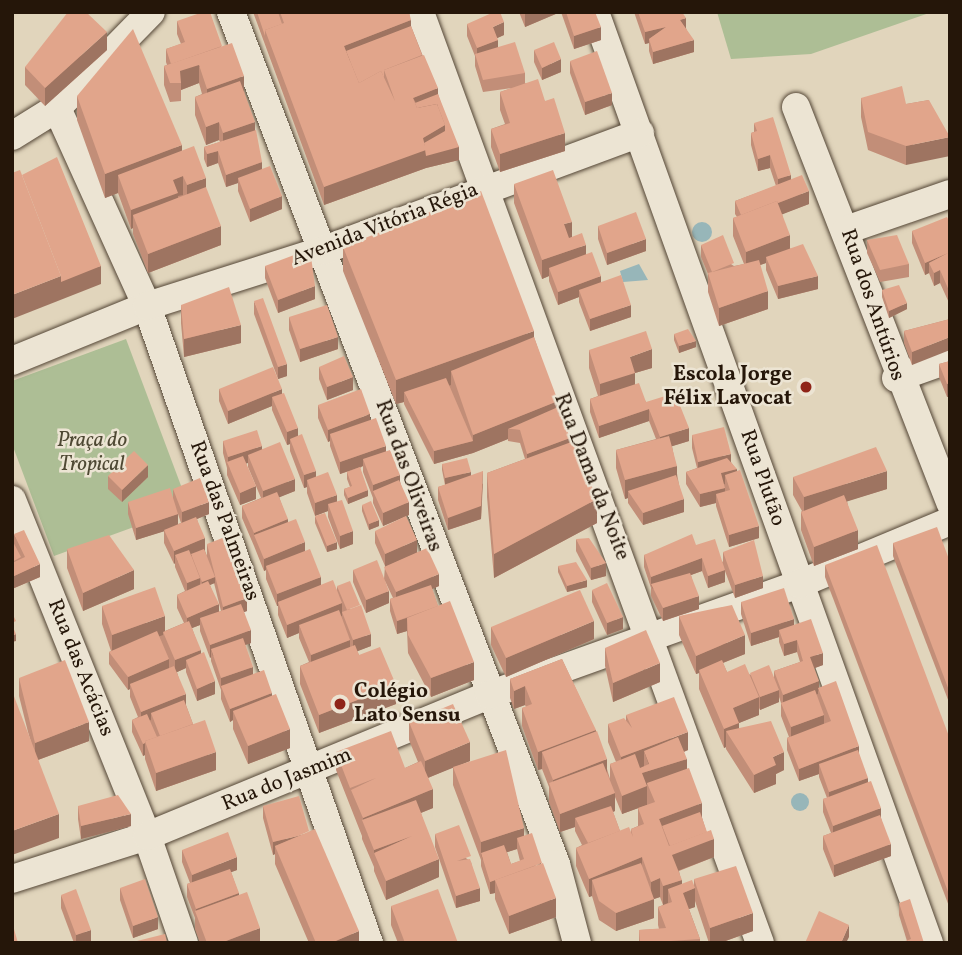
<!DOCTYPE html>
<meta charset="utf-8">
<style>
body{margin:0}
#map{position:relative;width:962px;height:955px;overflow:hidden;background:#e1d5bc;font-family:Vollkorn,serif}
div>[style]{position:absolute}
.green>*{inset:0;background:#adbe95}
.water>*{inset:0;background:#97b6b9}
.round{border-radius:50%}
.roads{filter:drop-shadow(0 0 2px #544636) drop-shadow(0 0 2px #544636)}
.minor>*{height:28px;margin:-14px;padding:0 14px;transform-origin:14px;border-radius:14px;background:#ece4d3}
.wall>*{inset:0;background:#c28e78}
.shaded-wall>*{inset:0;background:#9e7461}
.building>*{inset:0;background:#e1a58b}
.dots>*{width:19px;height:19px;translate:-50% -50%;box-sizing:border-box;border:4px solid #ece4d3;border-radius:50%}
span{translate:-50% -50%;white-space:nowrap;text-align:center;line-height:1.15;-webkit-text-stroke:5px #ece4d3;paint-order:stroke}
.street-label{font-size:21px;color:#251609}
.poi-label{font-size:21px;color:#251609;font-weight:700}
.right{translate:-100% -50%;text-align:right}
.left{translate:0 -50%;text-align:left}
.park-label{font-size:21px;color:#4e4833;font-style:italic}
.frame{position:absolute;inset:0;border:14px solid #251609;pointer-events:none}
</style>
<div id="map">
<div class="green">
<div style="clip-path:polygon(717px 12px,932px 12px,811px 54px,731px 59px)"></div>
<div style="clip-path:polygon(126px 339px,189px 507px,54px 556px,12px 444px,12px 381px)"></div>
</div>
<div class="water">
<div class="round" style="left:692px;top:222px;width:20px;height:20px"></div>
<div style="clip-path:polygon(639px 264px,648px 280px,623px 282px,620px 271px)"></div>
<div class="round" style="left:791px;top:793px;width:18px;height:18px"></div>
</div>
<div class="roads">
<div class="minor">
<div style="left:231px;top:12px;width:912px;rotate:69.12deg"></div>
<div style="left:556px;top:864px;width:82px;rotate:75.1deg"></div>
<div style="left:420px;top:12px;width:991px;rotate:69.94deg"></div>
<div style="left:595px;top:12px;width:989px;rotate:70.26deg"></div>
<div style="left:796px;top:107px;width:425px;rotate:68.7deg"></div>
<div style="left:57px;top:108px;width:217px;rotate:65.6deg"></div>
<div style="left:147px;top:306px;width:675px;rotate:70.79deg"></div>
<div style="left:12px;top:136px;width:53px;rotate:-31.9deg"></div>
<div style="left:57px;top:108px;width:134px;rotate:-45.6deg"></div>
<div style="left:846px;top:230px;width:110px;rotate:-19.1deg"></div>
<div style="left:12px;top:361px;width:146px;rotate:-22.2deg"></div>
<div style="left:147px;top:306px;width:186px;rotate:-17.6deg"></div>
<div style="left:324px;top:250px;width:337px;rotate:-20.3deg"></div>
<div style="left:896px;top:378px;width:57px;rotate:-19.4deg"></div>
<div style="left:12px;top:500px;width:362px;rotate:68.1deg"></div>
<div style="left:147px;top:836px;width:113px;rotate:70.9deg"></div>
<div style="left:12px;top:879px;width:142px;rotate:-17.7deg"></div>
<div style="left:147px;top:836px;width:370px;rotate:-22.4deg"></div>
<div style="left:489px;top:695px;width:329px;rotate:-19.7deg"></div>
<div style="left:799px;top:584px;width:164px;rotate:-22.6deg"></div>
</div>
</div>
<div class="wall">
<div style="clip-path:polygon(253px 12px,409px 12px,411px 26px,438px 94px,459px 160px,426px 168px,324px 205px)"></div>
<div style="clip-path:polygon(519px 12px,558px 12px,558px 13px,525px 27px)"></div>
<div style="clip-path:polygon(561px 12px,595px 12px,601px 40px,574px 49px)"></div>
<div style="clip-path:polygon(634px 12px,682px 12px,686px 28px,694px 52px,653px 64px,649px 51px,649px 43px,645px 44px)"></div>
<div style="clip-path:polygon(177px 21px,222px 47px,244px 91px,255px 130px,262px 169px,282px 209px,250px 222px,238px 191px,238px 183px,226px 187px,218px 163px,207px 167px,204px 159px,204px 147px,220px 142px,219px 140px,206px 145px,195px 115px,195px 97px,202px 94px,199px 83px,181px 90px,181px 101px,170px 102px,164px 85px,164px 66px,167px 65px,166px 62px,166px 49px,181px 44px,177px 34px)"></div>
<div style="clip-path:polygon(467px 24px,504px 35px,497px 38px,498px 47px,525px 73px,525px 83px,545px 101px,565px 151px,500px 172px,491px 147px,491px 129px,505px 124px,500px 110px,500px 92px,512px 88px,483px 92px,475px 66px,475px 56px,467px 36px)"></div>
<div style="clip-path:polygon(107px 50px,45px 106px,25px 85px,25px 67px)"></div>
<div style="clip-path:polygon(534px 50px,561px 72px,542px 80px,534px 62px)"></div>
<div style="clip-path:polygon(570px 61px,612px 105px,585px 115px,570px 73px)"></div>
<div style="clip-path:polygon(950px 66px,950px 92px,948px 86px,948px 67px)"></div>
<div style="clip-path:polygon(77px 96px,182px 151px,206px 189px,221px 245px,148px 273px,133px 234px,133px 228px,131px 229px,118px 193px,105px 198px,77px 120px)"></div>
<div style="clip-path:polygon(861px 98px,906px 104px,929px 100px,906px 165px,868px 150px,861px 117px)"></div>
<div style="clip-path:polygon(754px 123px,791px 180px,809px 204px,782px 214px,790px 248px,818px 289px,778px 299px,766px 270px,766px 263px,760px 265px,768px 309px,719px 326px,708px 292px,708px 274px,701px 257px,701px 245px,734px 266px,744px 264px,733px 236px,733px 218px,737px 217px,735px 214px,735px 201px,776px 186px,770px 168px,758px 171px,751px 145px,751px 133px,754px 132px)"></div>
<div style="clip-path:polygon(514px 184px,572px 237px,586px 254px,601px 282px,631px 317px,590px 331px,579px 302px,579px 297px,558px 305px,549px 281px,549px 276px,542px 279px,514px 203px)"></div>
<div style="clip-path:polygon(950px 223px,950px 305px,940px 283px,934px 286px,929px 273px,925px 275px,912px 243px,912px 231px)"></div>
<div style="clip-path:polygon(598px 226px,646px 251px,607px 265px,598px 239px)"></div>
<div style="clip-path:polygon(867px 240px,909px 264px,909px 277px,880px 282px,867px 253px)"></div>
<div style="clip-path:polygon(343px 247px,534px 337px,597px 523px,494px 578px,487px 497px,487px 473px,525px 459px,520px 443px,508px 441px,508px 439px,473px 453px,434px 464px,404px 404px,404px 402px,396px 404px,343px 271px)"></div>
<div style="clip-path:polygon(265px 266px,315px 299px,278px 313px,265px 278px)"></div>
<div style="clip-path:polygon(882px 290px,907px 309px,889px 318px,882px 297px)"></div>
<div style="clip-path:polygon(254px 301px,287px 376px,278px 379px,254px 314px)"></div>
<div style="clip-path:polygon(181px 305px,241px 343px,184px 357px,181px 323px)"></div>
<div style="clip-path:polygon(289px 317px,338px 349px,300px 362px,289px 330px)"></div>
<div style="clip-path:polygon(950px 319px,912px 365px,904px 343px,904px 331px)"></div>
<div style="clip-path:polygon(674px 334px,696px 347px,679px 353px,674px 340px)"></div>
<div style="clip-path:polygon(589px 350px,652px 368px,635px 373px,635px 384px,646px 402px,689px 441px,672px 446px,684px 512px,643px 525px,628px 503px,628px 498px,625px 499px,616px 468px,616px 450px,656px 439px,649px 421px,599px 438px,590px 412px,590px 399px,598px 396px,589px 368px)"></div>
<div style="clip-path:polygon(950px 361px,950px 396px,947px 397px,939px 377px,939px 364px)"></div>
<div style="clip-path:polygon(319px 367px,353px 390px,327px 400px,319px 379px)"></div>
<div style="clip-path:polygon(219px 389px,282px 393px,298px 436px,316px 477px,337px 502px,353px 544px,340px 549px,328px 517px,328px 511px,315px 516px,307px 493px,307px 487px,304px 488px,290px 451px,290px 444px,287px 445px,272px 410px,272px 406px,228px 424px,219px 401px)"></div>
<div style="clip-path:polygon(318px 405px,370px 420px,400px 481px,409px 515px,383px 526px,373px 503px,373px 498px,363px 472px,363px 466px,360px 468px,368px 496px,348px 504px,344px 495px,344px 489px,350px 487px,347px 479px,347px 472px,352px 470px,340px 474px,330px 446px,330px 441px,328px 442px,318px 418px)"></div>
<div style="clip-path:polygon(692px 435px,731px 462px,737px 471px,759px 538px,729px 547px,716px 506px,716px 503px,700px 507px,686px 484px,686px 472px,697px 468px,692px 448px)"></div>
<div style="clip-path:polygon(223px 441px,262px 449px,295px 491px,279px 497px,288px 522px,305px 551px,321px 585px,337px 590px,337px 586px,371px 646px,357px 651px,359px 655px,396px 704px,319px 733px,300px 684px,300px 666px,309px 662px,299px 638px,299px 633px,287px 638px,278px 615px,278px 606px,277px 606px,266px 579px,266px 570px,264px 571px,254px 546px,242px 518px,242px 506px,261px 498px,248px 467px,248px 463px,246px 463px,256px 499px,240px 505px,227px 475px,227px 468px,223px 453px)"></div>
<div style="clip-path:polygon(442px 464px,471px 476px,483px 484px,481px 519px,448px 530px,438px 500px,438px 487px,445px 485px,442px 470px)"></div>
<div style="clip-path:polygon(108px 476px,148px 477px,122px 502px,108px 489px)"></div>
<div style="clip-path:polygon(793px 477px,887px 489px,847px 501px,858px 549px,814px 566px,801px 530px,801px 512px,802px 511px,793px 495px)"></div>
<div style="clip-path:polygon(evenodd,173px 489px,209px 514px,197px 519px,205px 550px,205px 551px,207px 556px,207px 544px,247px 611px,244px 612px,251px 643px,245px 645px,253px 675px,272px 695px,290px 748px,248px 764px,233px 729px,233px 720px,230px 722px,221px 699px,221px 690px,211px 661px,211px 657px,210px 658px,200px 631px,200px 625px,192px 628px,215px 694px,197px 701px,186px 672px,186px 668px,177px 672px,186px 705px,193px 724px,216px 770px,156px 791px,145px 759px,145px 755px,143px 756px,132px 732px,132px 720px,138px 717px,130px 697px,130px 689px,128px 690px,109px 664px,109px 652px,111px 651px,102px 624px,102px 606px,165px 631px,184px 623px,177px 608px,177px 595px,185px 591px,175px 567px,175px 563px,174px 564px,164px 543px,164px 531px,136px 540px,128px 514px,128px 502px,173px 498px,173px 489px,178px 514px,181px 523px,178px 524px,178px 514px,173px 489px,214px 583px,221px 611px,219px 612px,210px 585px,214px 583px)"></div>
<div style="clip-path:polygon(362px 505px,379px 526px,369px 530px,362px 511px)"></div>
<div style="clip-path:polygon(315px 516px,337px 549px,327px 552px,315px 523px)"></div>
<div style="clip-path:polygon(375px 531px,417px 552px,439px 586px,432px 589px,438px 606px,474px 680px,431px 697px,408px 653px,407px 631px,397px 634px,390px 611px,390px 599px,393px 598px,385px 581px,389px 603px,366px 613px,353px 582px,353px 570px,384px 579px,385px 566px,375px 543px)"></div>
<div style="clip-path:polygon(14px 534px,40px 577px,12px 589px,12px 540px,14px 543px)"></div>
<div style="clip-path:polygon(576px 539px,606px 576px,591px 580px,576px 551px)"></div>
<div style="clip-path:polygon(893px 543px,950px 562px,950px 705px,893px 556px)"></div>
<div style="clip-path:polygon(696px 545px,723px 562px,723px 552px,763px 588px,735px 598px,725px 571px,725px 582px,708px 588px,702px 571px,691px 575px,699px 609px,663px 621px,651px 596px,651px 588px,644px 567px,644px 555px)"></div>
<div style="clip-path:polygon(67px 549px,134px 589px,83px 611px,67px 568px)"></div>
<div style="clip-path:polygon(825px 565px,950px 739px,950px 909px,825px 577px)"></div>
<div style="clip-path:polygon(558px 566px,587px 587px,567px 592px,558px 572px)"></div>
<div style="clip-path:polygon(592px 590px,623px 629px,607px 635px,592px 602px)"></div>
<div style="clip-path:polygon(741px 602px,794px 625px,823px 665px,814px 668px,819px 687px,859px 755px,868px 782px,881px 818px,891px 856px,834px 877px,823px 849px,823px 836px,831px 833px,823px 812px,823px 799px,827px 798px,819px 777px,819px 774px,799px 781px,787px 750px,787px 738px,789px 737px,781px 716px,781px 703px,779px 697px,779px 702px,760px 710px,759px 708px,759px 715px,739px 723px,739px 728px,784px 770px,776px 774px,776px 784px,754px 793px,726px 749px,726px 747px,724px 748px,699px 689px,699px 673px,696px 674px,679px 635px,679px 616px,745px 654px,723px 663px,727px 672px,774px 677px,774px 671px,800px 662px,797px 652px,784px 656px,779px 642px,779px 637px,751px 646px,741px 614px)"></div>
<div style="clip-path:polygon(491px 627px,594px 639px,506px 677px,491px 645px)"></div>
<div style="clip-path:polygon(605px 648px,660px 682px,613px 702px,605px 666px)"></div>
<div style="clip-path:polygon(evenodd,562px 659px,596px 732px,610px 779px,610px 764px,616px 762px,608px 742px,608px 724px,626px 722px,626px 715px,688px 750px,684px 752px,687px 768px,714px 857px,679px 871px,682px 884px,694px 885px,694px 879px,753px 931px,720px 943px,709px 943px,695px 901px,695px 907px,689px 909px,700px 939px,700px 943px,639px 943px,639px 930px,659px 929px,658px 925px,658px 907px,663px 905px,660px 897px,654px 899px,654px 918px,616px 931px,599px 920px,592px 896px,589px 897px,576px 866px,576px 848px,582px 845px,575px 831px,575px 827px,560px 832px,549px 802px,549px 787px,542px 769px,538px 770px,522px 726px,522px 708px,526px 707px,525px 705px,514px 709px,510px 698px,510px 679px,562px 659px,615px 797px,622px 814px,638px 808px,638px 826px,631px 829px,631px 833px,620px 831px,613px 812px,615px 811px,615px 797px)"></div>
<div style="clip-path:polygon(19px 678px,89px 741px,38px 760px,59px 838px,28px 732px,19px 696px)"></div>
<div style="clip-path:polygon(evenodd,409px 722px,470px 761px,458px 766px,524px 836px,556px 917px,509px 934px,495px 899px,495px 893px,490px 894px,481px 866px,481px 860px,453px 785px,453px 767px,428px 778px,433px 808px,421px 813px,439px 877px,386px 900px,374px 871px,374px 867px,362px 839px,362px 836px,336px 770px,336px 752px,405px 768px,418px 762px,409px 740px,409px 722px,517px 849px,520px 861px,511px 864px,507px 852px,517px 849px)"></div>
<div style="clip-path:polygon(78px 806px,131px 826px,81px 839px,78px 819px)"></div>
<div style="clip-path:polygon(263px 806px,359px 943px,309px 943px,275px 864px,275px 854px,273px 855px,263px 818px)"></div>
<div style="clip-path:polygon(435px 834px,471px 862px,480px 901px,456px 908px,435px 847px)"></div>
<div style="clip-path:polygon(182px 850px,237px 870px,231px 872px,239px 895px,260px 943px,200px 943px,195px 929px,195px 918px,187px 897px,187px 884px,190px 883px,182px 862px)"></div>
<div style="clip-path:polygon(120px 888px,158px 929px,133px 938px,120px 900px)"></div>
<div style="clip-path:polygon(61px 895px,91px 943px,74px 943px,61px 908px)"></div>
<div style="clip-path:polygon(899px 903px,924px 943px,907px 941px,899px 915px)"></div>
<div style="clip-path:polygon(391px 906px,458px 943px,398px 943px,391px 925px)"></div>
</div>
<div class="shaded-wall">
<div style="clip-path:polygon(530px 12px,558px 12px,558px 13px,525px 27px,525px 14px)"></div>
<div style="clip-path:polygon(686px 18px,686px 30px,680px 20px)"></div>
<div style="clip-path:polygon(411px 20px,411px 38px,349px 62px,344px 46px)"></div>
<div style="clip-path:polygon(504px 22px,504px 35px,493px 40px,493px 27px)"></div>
<div style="clip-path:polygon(601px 27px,601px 40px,574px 49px,574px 36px)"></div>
<div style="clip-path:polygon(666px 27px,649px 39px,649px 43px,645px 44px,645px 32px)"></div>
<div style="clip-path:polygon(107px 32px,107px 50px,45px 106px,45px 88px)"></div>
<div style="clip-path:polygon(498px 40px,498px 52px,477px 61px,477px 48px)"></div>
<div style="clip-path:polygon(694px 40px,694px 52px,653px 64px,653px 52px)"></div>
<div style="clip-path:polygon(222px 58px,199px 67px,199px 83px,181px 90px,181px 83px,171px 64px)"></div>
<div style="clip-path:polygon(561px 59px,561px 72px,542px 80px,542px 68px)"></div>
<div style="clip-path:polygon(244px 76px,244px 95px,207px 107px,207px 89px)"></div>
<div style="clip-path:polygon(438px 88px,438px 106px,422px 113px,413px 98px)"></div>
<div style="clip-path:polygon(612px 93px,612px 105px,585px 115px,585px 102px)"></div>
<div style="clip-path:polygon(219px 122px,219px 140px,206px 145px,206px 127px)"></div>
<div style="clip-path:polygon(255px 122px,255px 140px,223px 152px,223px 133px)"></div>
<div style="clip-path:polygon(445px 125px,459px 147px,459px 160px,426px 168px,324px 205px,324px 187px,423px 138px)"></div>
<div style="clip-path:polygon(565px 133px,565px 151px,500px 172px,500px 154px)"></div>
<div style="clip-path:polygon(950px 137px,950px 156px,906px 165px,906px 146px)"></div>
<div style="clip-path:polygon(182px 145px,182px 169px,118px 175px,118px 193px,105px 198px,105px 174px)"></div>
<div style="clip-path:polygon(218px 151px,218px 163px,207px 167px,207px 154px)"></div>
<div style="clip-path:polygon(770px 155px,770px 168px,758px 171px,758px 159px)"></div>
<div style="clip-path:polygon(262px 162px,262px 175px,238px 178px,238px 183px,226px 187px,226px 175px)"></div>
<div style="clip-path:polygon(791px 175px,791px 187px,778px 191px,778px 179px)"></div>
<div style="clip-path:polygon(183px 176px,183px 195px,178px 196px,178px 211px,133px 215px,133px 228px,131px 229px,131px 210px,173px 180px)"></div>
<div style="clip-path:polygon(206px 178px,206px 196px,187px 203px,187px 185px)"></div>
<div style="clip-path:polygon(809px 191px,809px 204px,742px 230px,742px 217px)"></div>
<div style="clip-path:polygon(282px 196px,282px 209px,250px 222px,250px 209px)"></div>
<div style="clip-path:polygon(572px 222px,572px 240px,564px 243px,564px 224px)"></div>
<div style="clip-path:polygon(221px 226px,221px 245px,148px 273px,148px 254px)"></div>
<div style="clip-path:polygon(790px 235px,790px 254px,766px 257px,766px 263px,746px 270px,746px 252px)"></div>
<div style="clip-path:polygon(646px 239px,646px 251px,607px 265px,607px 253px)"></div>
<div style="clip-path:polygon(586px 245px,586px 263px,549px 268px,549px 276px,542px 279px,542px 260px)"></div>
<div style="clip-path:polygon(948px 253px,929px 263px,929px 273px,925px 275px,925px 263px)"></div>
<div style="clip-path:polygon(101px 266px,101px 284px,12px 319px,12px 295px,61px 276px)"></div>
<div style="clip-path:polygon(940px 270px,940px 283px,934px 286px,934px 273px)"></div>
<div style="clip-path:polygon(601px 276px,601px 288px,579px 290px,579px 297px,558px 305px,558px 292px)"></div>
<div style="clip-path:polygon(818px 276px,818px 289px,778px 299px,778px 286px)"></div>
<div style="clip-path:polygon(315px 286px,315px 299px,278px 313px,278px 300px)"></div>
<div style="clip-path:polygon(768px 291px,768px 309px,719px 326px,719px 308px)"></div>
<div style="clip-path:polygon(907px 303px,907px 309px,889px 318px,889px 311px)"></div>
<div style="clip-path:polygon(631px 305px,631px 317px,590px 331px,590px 319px)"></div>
<div style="clip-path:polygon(241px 325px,241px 343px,184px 357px,184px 339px)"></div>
<div style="clip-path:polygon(534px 331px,534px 355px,451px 371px,451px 385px,408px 400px,404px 392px,404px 402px,396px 404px,396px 380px)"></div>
<div style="clip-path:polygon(338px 337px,338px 349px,300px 362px,300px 349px)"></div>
<div style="clip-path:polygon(950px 337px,950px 350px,912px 365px,912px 352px)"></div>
<div style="clip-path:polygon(696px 341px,696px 347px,679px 353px,679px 346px)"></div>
<div style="clip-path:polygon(652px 349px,652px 368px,635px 373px,635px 391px,600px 402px,600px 384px,630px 357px)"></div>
<div style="clip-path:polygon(287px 364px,287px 376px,278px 379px,278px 367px)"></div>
<div style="clip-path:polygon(353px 377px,353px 390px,327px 400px,327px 387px)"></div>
<div style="clip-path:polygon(950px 383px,950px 396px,947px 397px,947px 384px)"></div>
<div style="clip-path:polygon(282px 389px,282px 402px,272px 397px,272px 406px,228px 424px,228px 411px)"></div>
<div style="clip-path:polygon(558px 401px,558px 420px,520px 430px,508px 429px,508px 439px,473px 453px,434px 464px,434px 451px,473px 441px,473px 435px)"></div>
<div style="clip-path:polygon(649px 409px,649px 421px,599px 438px,599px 426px)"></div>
<div style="clip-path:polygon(370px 414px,370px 426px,330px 434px,330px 441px,328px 442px,328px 430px)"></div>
<div style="clip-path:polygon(298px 428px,298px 440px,290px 439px,290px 444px,287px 445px,287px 432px)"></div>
<div style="clip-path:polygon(689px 428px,689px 441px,660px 450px,660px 437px)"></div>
<div style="clip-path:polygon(570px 438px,570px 451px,527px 467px,527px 454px)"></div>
<div style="clip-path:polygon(262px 446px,262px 458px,248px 455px,248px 463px,230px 469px,228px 463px,228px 457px)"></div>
<div style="clip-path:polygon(386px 446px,386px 459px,363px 459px,363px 466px,340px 474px,340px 462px)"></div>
<div style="clip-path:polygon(731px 454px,731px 467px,698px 475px,698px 462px)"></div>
<div style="clip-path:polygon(148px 465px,148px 477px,122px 502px,122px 490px)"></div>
<div style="clip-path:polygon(677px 466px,677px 485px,628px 491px,628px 498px,625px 499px,625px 480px)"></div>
<div style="clip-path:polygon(737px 469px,737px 481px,725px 475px,725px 484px,721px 485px,721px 473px)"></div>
<div style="clip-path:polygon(316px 471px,316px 483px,307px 480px,307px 487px,304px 488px,304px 475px)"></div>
<div style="clip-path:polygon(483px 471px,481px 519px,448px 530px,448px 518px)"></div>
<div style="clip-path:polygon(887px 471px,887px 489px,804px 515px,804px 497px)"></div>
<div style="clip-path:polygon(471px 472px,471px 478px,445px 485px,445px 478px)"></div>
<div style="clip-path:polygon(400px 475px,400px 488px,373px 491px,373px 485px)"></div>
<div style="clip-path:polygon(295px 479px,295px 491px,263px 504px,263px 491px)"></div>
<div style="clip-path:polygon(256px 486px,256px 499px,240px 505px,240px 493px)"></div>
<div style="clip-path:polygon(725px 488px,725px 500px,716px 494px,716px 503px,700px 507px,700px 494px)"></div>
<div style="clip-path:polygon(368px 490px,368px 496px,348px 504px,348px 498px)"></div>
<div style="clip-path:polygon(337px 495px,337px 507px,328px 504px,328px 511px,315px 516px,315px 503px)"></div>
<div style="clip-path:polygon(597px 499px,597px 523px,494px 578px,494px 554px)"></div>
<div style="clip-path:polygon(684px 499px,684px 512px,643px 525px,643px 513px)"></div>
<div style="clip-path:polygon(209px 502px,209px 514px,182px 525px,182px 512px)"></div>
<div style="clip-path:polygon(409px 502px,409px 515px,383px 526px,383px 513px)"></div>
<div style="clip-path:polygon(178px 514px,178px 527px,136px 540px,136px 528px)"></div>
<div style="clip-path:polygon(288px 519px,288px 532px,254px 535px,254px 546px,254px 533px)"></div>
<div style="clip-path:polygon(379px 520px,379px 526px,369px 530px,369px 524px)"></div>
<div style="clip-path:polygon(759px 526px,759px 538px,729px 547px,729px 535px)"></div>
<div style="clip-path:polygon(858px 530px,858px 549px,814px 566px,814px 547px)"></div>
<div style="clip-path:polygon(353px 531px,353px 544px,340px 549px,340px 536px)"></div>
<div style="clip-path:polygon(205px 538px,205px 550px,178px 562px,175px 555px,175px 563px,174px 564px,174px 551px)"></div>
<div style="clip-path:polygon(417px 540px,417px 553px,385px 567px,385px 554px)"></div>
<div style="clip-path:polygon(305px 542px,305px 555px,266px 566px,266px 570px,264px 571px,264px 559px)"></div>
<div style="clip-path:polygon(337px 542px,337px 549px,327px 552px,327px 546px)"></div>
<div style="clip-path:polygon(702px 558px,702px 571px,653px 589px,651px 585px,651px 577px)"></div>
<div style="clip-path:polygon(606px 563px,606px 576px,591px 580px,591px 568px)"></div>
<div style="clip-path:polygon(40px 564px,40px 577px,12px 589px,12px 577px)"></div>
<div style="clip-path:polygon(134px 570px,134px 589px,83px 611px,83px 593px)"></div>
<div style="clip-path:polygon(725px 570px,725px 582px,708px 588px,708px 576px)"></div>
<div style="clip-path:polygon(439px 574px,439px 586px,396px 605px,396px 592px)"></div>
<div style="clip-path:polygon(763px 576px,763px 588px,735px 598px,735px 585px)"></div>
<div style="clip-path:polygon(215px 577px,215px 583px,202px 588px,202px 582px)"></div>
<div style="clip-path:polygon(321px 577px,321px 589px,278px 602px,278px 606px,277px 606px,277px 594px)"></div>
<div style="clip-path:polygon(200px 578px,200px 590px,187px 595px,187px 583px)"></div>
<div style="clip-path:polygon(587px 580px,587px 587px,567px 592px,567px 586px)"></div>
<div style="clip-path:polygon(389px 591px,389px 603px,366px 613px,366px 600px)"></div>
<div style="clip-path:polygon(699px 596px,699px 609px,663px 621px,663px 608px)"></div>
<div style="clip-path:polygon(247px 598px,247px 611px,223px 619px,223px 607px)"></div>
<div style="clip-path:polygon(342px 603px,342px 616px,302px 632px,299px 625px,299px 633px,287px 638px,287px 625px)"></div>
<div style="clip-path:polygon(219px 604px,219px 616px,200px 618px,200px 625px,187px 630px,187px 618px)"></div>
<div style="clip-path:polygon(165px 616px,165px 635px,163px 632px,163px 635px,112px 653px,112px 635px)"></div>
<div style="clip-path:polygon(623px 617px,623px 629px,607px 635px,607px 623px)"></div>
<div style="clip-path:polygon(407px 618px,407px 631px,397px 634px,397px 621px)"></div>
<div style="clip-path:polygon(794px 619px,794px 632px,779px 630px,779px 637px,751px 646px,751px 633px)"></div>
<div style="clip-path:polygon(594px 621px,594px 639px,506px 677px,506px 658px)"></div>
<div style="clip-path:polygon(251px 630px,251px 643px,213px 656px,211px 649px,211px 657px,210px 658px,210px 645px)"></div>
<div style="clip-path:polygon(16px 634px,16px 641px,12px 642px,12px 636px)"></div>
<div style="clip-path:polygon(371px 634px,371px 646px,353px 653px,353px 640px)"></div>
<div style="clip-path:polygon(745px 635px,745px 654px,700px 672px,699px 670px,699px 673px,696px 674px,696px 656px)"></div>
<div style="clip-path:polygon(350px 640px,350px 652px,311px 667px,311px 655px)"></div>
<div style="clip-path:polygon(797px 640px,797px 652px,784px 656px,784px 644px)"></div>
<div style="clip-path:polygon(201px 650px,201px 662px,186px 660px,186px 668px,175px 673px,175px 660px)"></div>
<div style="clip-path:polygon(823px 653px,823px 665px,810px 670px,810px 657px)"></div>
<div style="clip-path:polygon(169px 659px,169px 672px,130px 684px,130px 689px,128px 690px,128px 677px)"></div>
<div style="clip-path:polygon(474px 662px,474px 680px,431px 697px,431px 678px)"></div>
<div style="clip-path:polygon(660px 663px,660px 682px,613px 702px,613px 683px)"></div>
<div style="clip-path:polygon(253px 667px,253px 679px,221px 686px,221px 690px,221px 678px)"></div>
<div style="clip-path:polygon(215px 681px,215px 694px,197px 701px,197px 689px)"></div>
<div style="clip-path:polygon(819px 681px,819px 692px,818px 688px,818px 694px,783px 707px,783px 695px)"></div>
<div style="clip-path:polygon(396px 685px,396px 704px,319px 733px,319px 715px)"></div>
<div style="clip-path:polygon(525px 686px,525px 705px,514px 709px,514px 691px)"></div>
<div style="clip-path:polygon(779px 690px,779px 702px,760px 710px,760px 697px)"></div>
<div style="clip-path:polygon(272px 693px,272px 706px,233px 711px,233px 720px,230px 722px,230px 709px)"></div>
<div style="clip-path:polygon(186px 694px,186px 706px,151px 713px,151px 720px,141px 724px,141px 712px)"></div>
<div style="clip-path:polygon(759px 697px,759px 715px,739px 723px,739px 741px,726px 731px,726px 747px,724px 748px,724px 729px,733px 708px)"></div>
<div style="clip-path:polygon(824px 715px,824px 727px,791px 740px,791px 727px)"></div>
<div style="clip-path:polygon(89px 722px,89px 741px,35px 761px,35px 743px)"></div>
<div style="clip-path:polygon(290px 729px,290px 748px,248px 764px,248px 746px)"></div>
<div style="clip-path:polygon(596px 730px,596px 748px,542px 752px,542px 769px,538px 770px,538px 752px)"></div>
<div style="clip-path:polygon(688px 732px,688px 750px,649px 765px,644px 751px,644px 767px,621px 775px,621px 757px)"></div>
<div style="clip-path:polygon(470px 742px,470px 761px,425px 779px,425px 761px)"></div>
<div style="clip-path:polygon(145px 743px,145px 755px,143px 756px,143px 744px)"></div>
<div style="clip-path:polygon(859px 746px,859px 759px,819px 764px,819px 774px,799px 781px,799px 769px)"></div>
<div style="clip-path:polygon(216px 752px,216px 770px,156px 791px,156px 773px)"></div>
<div style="clip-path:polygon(784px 752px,784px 770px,776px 774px,776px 784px,754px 793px,754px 775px,773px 757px)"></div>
<div style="clip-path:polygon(607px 759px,607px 778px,553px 794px,553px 780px)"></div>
<div style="clip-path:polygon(687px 759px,687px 778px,647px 783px,647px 805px,622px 814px,622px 796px,642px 773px)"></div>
<div style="clip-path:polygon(868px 778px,868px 790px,829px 805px,829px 792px)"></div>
<div style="clip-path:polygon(433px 789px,433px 808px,368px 834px,363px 821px,363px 818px)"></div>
<div style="clip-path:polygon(615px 793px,615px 811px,579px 825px,575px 818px,575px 827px,560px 832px,560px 814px)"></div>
<div style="clip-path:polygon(702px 803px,702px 821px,666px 835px,659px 819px)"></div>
<div style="clip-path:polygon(881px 808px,881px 820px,833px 838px,833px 826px)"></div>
<div style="clip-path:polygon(59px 814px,59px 838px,12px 855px,12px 831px)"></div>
<div style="clip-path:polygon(131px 814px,131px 826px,81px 839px,81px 826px)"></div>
<div style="clip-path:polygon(524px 828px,524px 847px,517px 838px,517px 849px,483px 860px,481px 854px,481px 842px)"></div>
<div style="clip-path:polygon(309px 833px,275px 846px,275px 854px,273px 855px,273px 842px)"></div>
<div style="clip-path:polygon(412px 836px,374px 854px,374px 850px)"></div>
<div style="clip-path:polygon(714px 839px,714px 857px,672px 873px,670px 848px)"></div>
<div style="clip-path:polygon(891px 844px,891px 856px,834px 877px,834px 865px)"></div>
<div style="clip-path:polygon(237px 857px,237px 870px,192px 887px,192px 875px)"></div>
<div style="clip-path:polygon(642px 857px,642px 876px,592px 880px,592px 896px,589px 897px,589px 879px)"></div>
<div style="clip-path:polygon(439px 859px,439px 877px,386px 900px,386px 881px)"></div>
<div style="clip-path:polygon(660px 878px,660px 897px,651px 900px,651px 882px)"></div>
<div style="clip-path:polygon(495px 880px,495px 893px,490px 894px,490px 882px)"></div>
<div style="clip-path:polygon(682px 880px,682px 898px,668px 889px,668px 903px,663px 905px,663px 886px)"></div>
<div style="clip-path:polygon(480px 888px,480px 901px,456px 908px,456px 896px)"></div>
<div style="clip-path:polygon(695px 888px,695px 907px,683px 911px,683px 893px)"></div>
<div style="clip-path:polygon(239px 893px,239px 905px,196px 914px,196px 909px)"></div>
<div style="clip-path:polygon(556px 898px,556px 917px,509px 934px,509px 916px)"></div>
<div style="clip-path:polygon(654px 899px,654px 918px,616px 931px,616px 913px)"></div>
<div style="clip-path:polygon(753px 913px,753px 931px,720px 943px,710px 943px,710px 928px)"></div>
<div style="clip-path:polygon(158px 917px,158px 929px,133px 938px,133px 926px)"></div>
<div style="clip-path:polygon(849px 925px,849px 937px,846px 943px,841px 943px)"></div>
<div style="clip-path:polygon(260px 928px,260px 943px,226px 943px,226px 941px)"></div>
<div style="clip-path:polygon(91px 930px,91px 943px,76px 943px,76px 935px)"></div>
<div style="clip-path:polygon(359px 931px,359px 943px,331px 943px)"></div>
</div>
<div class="building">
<div style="clip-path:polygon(68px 12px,86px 12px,107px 32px,45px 88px,25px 67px)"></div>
<div style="clip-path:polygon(203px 12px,210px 12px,222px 46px,171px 64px,166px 49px,185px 42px,177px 21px)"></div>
<div style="clip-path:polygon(257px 12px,278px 12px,282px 24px,265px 30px,265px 36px)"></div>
<div style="clip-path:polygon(280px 12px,409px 12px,411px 20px,344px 46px,359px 83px,381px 71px,395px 101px,384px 70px,424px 55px,438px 88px,413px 98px,417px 108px,437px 104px,445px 125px,423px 138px,426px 150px,324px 187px,265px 30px,284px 23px)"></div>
<div style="clip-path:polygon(494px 12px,500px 12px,504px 22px,493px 27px,498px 40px,477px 48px,467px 24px)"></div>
<div style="clip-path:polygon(566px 12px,595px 12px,601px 27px,574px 36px)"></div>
<div style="clip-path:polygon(638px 12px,682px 12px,686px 18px,680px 20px,694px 40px,653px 52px,649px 39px,666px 27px,645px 32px)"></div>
<div style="clip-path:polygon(411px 26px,422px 55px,384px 70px,384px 78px,381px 71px,359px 83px,346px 51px)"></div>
<div style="clip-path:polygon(133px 29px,182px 145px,105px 174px,77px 96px)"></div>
<div style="clip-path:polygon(515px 42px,525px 73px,483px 80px,475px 54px)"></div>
<div style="clip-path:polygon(554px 42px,561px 59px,542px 68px,534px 50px)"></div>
<div style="clip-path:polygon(232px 43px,244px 76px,207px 89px,199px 65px,180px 71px,181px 83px,170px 83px,164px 66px)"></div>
<div style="clip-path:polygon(597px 51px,612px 93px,585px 102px,570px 61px)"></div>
<div style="clip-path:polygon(538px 79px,545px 101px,554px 98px,565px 133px,500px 154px,491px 129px,510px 123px,500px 92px)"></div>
<div style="clip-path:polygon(240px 81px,255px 122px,223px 133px,219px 122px,206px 127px,195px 97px)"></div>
<div style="clip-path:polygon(902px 86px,906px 104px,929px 100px,950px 137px,906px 146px,868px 132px,861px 98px)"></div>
<div style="clip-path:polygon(438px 94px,459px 147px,426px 156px,424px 143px,445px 131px,445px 125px,437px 104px,417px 108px,415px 103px)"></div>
<div style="clip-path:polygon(773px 117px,791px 175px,778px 179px,770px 155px,758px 159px,751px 133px,757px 131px,754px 123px)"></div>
<div style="clip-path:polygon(256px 130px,262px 162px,226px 175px,218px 151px,207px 154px,204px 147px)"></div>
<div style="clip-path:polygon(194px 146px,206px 178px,187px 185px,183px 176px,173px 180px,178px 193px,131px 210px,118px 175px)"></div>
<div style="clip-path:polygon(57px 157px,101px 266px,61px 282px,61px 276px,22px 175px)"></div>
<div style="clip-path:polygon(270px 166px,282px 196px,250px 209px,238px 178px)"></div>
<div style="clip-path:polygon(20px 170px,61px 276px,12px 295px,12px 173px)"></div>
<div style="clip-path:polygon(553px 170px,572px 222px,564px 224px,569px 238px,582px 233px,586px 245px,542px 260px,514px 184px)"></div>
<div style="clip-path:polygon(802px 175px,809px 191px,778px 203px,777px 201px,741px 215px,735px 201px)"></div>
<div style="clip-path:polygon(206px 187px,221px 226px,148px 254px,133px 215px)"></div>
<div style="clip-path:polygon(481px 191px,534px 331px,396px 380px,343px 247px)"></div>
<div style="clip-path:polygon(777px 201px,790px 235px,746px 252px,733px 218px)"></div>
<div style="clip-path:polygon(636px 212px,646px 239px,607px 253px,598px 226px)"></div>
<div style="clip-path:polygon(947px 217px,950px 223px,950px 293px,940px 270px,934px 273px,929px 263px,948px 253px,925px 263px,912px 231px)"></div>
<div style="clip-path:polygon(723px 235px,734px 263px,712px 272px,701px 245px)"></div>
<div style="clip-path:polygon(897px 235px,909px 264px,880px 270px,867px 240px)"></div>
<div style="clip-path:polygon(803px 244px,818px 276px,778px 286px,766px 257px)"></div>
<div style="clip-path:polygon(310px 249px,315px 286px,278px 300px,265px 266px)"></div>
<div style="clip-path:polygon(592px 252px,601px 276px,558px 292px,549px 268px)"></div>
<div style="clip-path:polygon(759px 260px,768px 291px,719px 308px,708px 273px)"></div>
<div style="clip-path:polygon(621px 275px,631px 305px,590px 319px,579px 290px)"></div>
<div style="clip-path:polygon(899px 285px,907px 303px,889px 311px,882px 290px)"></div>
<div style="clip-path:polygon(229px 287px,241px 325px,184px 339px,181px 305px)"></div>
<div style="clip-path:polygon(263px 298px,287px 364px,278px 367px,254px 301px)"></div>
<div style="clip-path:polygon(327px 305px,338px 337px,300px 349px,289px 317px)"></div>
<div style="clip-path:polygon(950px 319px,950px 337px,912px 352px,904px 331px)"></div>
<div style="clip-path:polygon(688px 329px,696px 341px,679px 346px,674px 334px)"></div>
<div style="clip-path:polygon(646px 331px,652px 349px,630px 357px,635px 373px,600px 384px,589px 350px)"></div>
<div style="clip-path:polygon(534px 337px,558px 401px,473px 435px,451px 371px)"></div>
<div style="clip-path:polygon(344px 356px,353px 377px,327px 387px,319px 367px)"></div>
<div style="clip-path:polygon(950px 361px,950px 383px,947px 384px,939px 364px)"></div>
<div style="clip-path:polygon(273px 367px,282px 389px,228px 411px,219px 389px)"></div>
<div style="clip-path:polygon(446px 378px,473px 441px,434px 451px,404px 392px)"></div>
<div style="clip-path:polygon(639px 383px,646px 402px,675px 393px,689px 428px,660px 437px,649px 409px,599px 426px,590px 399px)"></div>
<div style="clip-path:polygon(361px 389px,370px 414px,328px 430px,318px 405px)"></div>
<div style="clip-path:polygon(284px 393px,298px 428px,287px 432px,272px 397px)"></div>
<div style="clip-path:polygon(558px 407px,570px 438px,527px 454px,520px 430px,508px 429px)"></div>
<div style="clip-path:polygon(376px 418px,386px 446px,340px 462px,330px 434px)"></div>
<div style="clip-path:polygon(724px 427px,731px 454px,698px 462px,692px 435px)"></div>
<div style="clip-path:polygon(257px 430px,262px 446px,228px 457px,223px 441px)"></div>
<div style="clip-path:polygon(302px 434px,316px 471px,304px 475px,290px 439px)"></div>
<div style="clip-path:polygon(669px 436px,677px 466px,625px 480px,616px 450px)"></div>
<div style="clip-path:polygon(574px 441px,597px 499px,494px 554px,487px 473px)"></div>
<div style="clip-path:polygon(280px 442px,295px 479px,263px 491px,248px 455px)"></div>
<div style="clip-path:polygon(876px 447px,887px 471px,804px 497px,793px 477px)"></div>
<div style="clip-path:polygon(390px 450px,400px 475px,373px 485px,363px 459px)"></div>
<div style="clip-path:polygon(134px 451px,148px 465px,122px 490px,108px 476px)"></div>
<div style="clip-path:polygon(243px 456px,256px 486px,240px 493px,227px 462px)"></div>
<div style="clip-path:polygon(467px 458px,471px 472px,445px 478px,442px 464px)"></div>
<div style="clip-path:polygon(727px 458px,737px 469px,721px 473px,725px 488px,700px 494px,686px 472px)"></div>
<div style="clip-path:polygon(360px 467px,368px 490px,348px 498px,344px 489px,352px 486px,347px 472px)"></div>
<div style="clip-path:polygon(740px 470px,759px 526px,729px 535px,716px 494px,730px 490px,725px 475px)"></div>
<div style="clip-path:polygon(483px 471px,481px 506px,448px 518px,438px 487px)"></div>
<div style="clip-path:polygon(328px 472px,337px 495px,315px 503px,307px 480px)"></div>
<div style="clip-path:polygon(676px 475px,684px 499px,643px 513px,628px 491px)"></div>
<div style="clip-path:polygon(200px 478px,209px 502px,182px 512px,173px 489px)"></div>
<div style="clip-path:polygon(399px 480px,409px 502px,383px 513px,373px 491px)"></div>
<div style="clip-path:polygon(170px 488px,178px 514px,136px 528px,128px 502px)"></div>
<div style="clip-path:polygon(277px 492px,288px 519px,254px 533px,242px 506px)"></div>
<div style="clip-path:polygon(844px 495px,858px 530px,814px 547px,801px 512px)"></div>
<div style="clip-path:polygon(342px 500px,353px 531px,340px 536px,328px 504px)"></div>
<div style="clip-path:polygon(371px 501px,379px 520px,369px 524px,362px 505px)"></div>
<div style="clip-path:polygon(325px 513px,337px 542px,327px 546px,315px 516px)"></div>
<div style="clip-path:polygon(406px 516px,417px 540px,385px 554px,375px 531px)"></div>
<div style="clip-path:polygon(196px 517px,205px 538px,174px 551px,164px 530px)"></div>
<div style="clip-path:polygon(296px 519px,305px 542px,264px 559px,254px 535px)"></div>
<div style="clip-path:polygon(937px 527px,950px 562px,950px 693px,893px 543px)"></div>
<div style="clip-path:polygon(24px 530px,40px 564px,12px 577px,12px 563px,25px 557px,14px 534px)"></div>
<div style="clip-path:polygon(692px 534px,696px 545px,715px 539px,725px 570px,708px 576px,702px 558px,651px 577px,644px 555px)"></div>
<div style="clip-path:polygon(109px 535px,134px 570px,83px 593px,67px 549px)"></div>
<div style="clip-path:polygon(225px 537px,247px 598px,223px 607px,207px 544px)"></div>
<div style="clip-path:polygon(589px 538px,606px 563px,591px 568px,576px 539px)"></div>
<div style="clip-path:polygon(12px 540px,21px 557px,12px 562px)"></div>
<div style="clip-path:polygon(754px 540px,763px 576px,735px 585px,723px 552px)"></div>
<div style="clip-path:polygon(877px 545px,950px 739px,950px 897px,825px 565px)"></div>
<div style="clip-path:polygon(427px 548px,439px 574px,396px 592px,384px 567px)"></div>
<div style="clip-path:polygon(204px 549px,215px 577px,202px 582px,191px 554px)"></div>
<div style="clip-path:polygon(310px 549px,321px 577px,277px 594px,266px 566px)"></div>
<div style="clip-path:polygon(189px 550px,200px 578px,187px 583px,175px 555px)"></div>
<div style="clip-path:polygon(377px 560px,389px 591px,366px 600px,353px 570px)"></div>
<div style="clip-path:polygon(576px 562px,587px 580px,567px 586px,558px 566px)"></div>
<div style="clip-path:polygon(690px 573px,699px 596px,663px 608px,651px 584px)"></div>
<div style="clip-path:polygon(333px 580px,342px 603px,287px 625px,278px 602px)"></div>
<div style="clip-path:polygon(208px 581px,219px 604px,187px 618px,177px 595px)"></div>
<div style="clip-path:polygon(350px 581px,360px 605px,347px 610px,337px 586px)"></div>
<div style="clip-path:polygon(607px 583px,623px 617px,607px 623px,592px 590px)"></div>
<div style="clip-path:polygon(431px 585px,438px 606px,397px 621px,390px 599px)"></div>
<div style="clip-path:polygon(155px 587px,165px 616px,112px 635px,102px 606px)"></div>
<div style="clip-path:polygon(784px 588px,794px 619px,751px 633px,741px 602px)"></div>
<div style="clip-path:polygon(580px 590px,594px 621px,506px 658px,491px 627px)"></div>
<div style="clip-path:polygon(450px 601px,474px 662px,431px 678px,408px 635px,407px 618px)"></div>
<div style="clip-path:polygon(241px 604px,251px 630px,210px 645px,200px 618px)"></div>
<div style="clip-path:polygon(361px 605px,371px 634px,353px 640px,342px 612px)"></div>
<div style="clip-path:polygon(732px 605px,745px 635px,696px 656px,679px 616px)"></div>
<div style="clip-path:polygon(339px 610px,350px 640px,311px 655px,299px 625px)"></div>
<div style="clip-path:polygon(12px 613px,16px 621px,12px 623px)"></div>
<div style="clip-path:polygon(811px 619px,823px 653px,810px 657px,819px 681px,783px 695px,774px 671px,803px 661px,797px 640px,784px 644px,779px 630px)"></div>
<div style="clip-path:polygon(189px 621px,201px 650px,175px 660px,163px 632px)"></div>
<div style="clip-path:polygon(12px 625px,16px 634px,12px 636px)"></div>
<div style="clip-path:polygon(646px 630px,660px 663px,613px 683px,605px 648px)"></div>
<div style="clip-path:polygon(157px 631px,169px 659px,128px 677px,109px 652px)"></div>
<div style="clip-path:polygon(243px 638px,253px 667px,221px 678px,211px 649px)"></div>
<div style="clip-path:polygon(355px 645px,359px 655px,380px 647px,396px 685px,319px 715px,300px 666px)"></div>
<div style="clip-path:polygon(204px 652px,215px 681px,197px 689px,186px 660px)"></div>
<div style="clip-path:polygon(562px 659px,596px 730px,538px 752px,522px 708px,532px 704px,525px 686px,514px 691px,510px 679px)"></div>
<div style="clip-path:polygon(65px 660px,89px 722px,35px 743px,19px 678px)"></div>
<div style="clip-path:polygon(722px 660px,727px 672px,745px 664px,759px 697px,733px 708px,739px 723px,724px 729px,699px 670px)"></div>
<div style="clip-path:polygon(769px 665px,779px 690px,760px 697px,750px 673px)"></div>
<div style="clip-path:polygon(174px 666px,186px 694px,141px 712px,130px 684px)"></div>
<div style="clip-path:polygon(264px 670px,272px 693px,230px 709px,221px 686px)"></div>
<div style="clip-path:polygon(836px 681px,859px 746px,799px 769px,787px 738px,831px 721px,818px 688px)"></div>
<div style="clip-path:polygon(815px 690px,824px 715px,791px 727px,781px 703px)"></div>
<div style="clip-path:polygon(12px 691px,59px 814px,12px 831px)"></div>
<div style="clip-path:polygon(276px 694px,290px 729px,248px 746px,233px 711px)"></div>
<div style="clip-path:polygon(674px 697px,688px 732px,621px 757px,608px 724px,624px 718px,632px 728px,626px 715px)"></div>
<div style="clip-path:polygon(184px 700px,193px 724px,160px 736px,151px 713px)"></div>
<div style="clip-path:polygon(453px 704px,470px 742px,425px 761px,409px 722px)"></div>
<div style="clip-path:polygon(147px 714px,157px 737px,145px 741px,145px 743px,143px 744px,132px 720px)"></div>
<div style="clip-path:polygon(205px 720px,216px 752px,156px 773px,145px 741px)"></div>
<div style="clip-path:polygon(771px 721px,784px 752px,773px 757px,776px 765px,754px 775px,726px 731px)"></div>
<div style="clip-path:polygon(391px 731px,405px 768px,421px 761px,433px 789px,363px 818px,351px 790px,376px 778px,350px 788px,336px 752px)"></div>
<div style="clip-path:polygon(597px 731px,607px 759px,553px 780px,542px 752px)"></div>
<div style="clip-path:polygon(678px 737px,687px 759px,642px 773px,647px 786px,622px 796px,610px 764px,635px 754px,640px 768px,649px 764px,644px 751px)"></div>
<div style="clip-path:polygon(506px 750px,524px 828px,481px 842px,453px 767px)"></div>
<div style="clip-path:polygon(858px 750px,868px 778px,829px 792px,819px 764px)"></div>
<div style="clip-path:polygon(603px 763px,615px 793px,560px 814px,549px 783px)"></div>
<div style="clip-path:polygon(689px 768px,702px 803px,659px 819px,669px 846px,711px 830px,714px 839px,672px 855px,682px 880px,663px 886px,660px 878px,651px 882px,642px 857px,589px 879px,576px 848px,629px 827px,633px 837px,631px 829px,644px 824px,638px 808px,655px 802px,647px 783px)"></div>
<div style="clip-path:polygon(871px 781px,881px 808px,833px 826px,823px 799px)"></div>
<div style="clip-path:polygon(118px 795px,131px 814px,81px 826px,78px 806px)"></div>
<div style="clip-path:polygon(299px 796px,309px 831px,298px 836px,273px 842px,263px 806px)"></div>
<div style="clip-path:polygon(416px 800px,439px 859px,386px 881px,374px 853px,412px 836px,374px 850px,362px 820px)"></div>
<div style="clip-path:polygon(611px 806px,620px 831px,588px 843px,575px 818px)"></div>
<div style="clip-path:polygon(700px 812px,707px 832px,670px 846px,662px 826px)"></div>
<div style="clip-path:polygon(880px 815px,891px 844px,834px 865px,823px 836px)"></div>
<div style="clip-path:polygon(459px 825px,471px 856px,457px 861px,470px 859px,480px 888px,456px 896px,435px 834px)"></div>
<div style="clip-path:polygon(315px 829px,359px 931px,331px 943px,316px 943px,275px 846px)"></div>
<div style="clip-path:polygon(228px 832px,237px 857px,192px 875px,182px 850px)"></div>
<div style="clip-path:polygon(532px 833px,542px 863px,490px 882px,481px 853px,504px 845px,511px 864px,524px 859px,517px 838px)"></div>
<div style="clip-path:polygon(543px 863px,556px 898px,509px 916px,495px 880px)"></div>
<div style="clip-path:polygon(641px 863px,654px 899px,616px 913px,599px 901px,592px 880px)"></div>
<div style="clip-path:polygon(736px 866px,753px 913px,710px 928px,694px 879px)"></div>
<div style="clip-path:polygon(230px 869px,239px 893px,196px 909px,187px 884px)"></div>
<div style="clip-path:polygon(145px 879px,158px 917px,133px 926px,120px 888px)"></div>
<div style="clip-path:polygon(692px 880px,695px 888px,683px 893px,700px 939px,640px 943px,639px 930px,666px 928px,658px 907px,672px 902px,668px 889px)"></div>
<div style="clip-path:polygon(76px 889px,91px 930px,76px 935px,61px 895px)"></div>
<div style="clip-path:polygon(438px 889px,458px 943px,405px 943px,391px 906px)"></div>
<div style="clip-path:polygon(247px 892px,260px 928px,226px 941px,227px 943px,207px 943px,195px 911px)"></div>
<div style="clip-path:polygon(910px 899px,924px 943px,900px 943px,911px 939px,899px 903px)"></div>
<div style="clip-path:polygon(819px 911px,849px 925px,841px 943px,805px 943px)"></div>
<div style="clip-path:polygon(12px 922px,18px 943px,12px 943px)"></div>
<div style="clip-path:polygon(165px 934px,167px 943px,133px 942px)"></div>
</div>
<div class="dots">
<div style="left:806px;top:387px;background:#8f2418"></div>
<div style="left:340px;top:704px;background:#8f2418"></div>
</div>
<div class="street-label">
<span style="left:385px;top:225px;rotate:-21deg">Avenida Vitória Régia</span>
<span style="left:872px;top:305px;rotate:71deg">Rua dos Antúrios</span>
<span style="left:408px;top:476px;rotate:70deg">Rua das Oliveiras</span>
<span style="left:591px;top:477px;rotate:69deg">Rua Dama da Noite</span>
<span style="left:762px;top:478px;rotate:71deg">Rua Plutão</span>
<span style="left:224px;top:521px;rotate:70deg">Rua das Palmeiras</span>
<span style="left:80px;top:668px;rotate:68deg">Rua das Acácias</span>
<span style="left:287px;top:780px;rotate:-22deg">Rua do Jasmim</span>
</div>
<div class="poi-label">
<span class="right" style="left:792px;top:387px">Escola Jorge<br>Félix Lavocat</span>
<span class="left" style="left:354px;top:704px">Colégio<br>Lato Sensu</span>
</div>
<div class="park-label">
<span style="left:92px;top:453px">Praça do<br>Tropical</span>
</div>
<div class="frame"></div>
</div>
